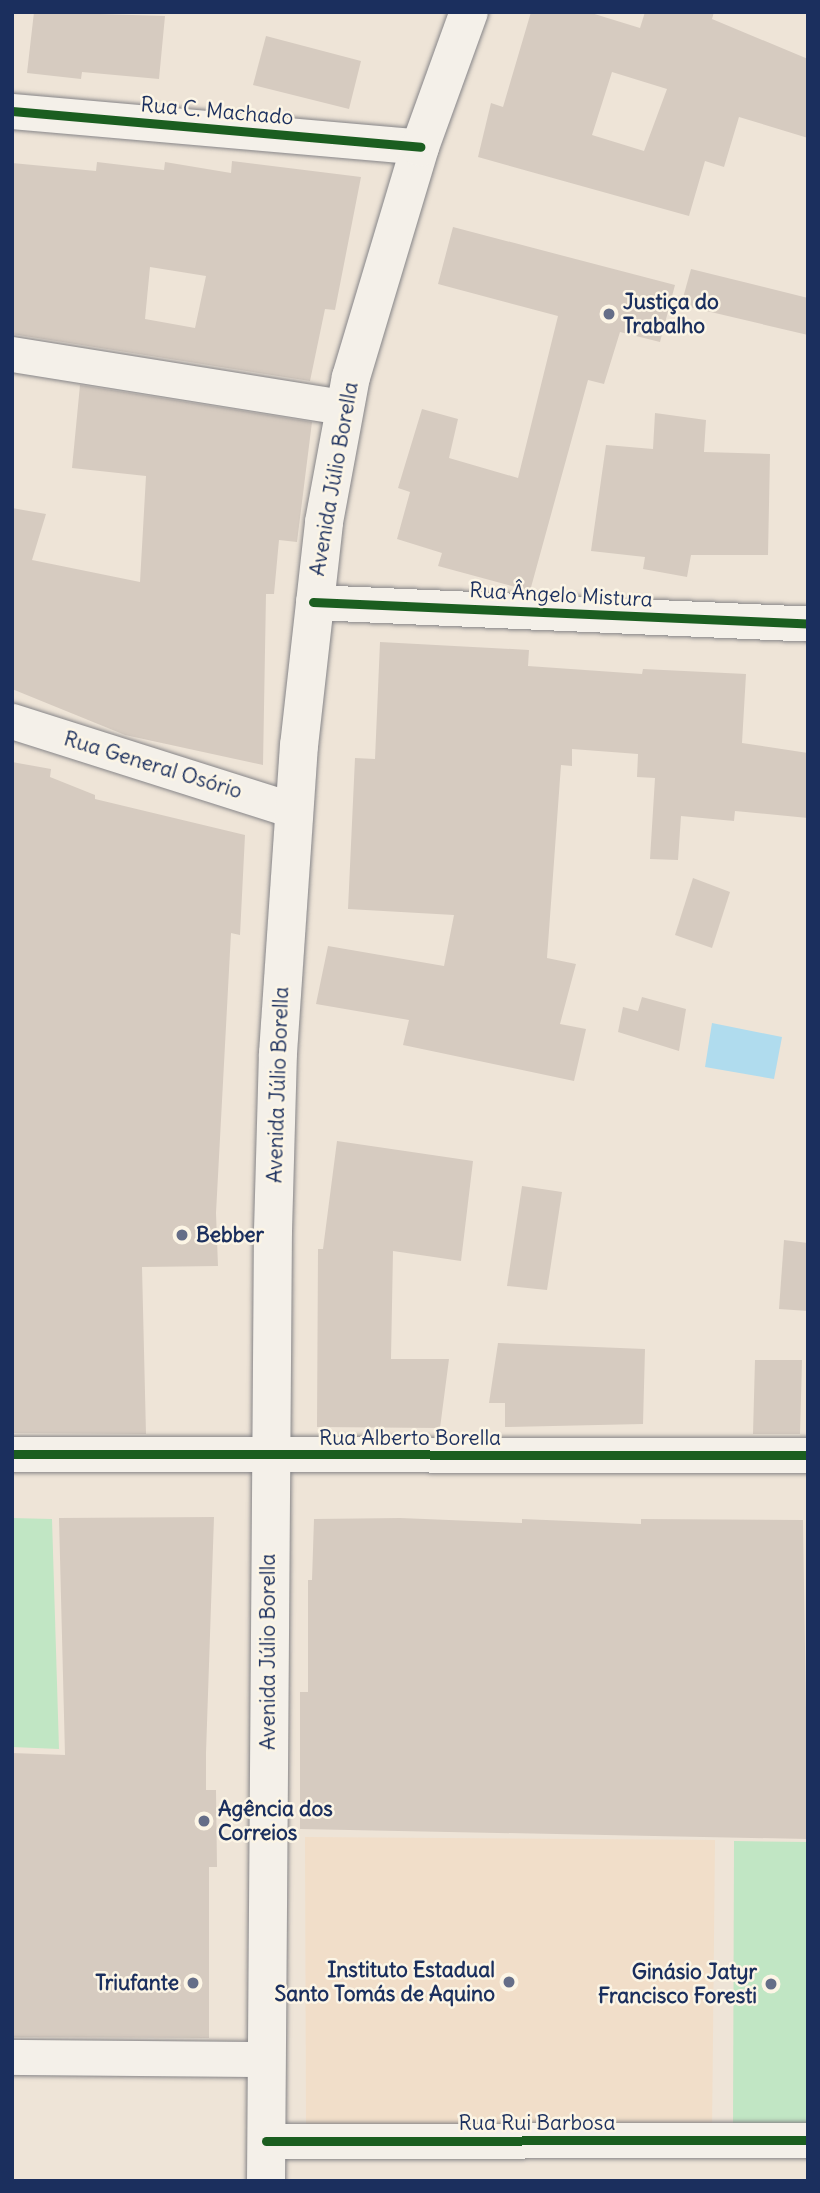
<!DOCTYPE html>
<meta charset="utf-8">
<style>
body{margin:0}
#map{position:relative;width:820px;height:2193px;overflow:hidden;background:#eee4d7;font-family:Delius,sans-serif}
div>[style]{position:absolute}
.built>*{inset:0;background:#f1dec9}
.green>*{inset:0;background:#c1e6c4}
.water>*{inset:0;background:#b0dcee}
.building>*{inset:0;background:#d6cbc0}
.roads{filter:drop-shadow(0 0 2px #868588) drop-shadow(0 0 2px #868588)}
.minor>*{height:35px;margin:-17.5px;padding:0 17.5px;transform-origin:17.5px;border-radius:17.5px;background:#f4f0e9}
.major>*{height:38px;margin:-19px;padding:0 19px;transform-origin:19px;border-radius:19px;background:#f4f0e9}
.cycleway>*{height:9px;margin:-4.5px;padding:0 4.5px;transform-origin:4.5px;border-radius:4.5px;background:#1b5e20}
.dots>*{width:19px;height:19px;translate:-50% -50%;box-sizing:border-box;border:4px solid #fcf5e5;border-radius:50%}
span{translate:-50% -50%;white-space:nowrap;text-align:center;line-height:1.15;-webkit-text-stroke:5px #fcf5e5;paint-order:stroke}
.street-label{font-size:21px;color:#1b2f5e}
.poi-label{font-size:21px;color:#1b2f5e;font-weight:700}
.left{translate:0 -50%;text-align:left}
.right{translate:-100% -50%;text-align:right}
.frame{position:absolute;inset:0;border:14px solid #1b2f5e;pointer-events:none}
</style>
<div id="map">
<div class="built">
<div style="clip-path:polygon(305px 1837px,715px 1840px,712px 2134px,306px 2124px)"></div>
</div>
<div class="green">
<div style="clip-path:polygon(12px 1518px,52px 1519px,59px 1749px,12px 1747px)"></div>
<div style="clip-path:polygon(734px 1841px,808px 1842px,808px 2127px,733px 2126px)"></div>
</div>
<div class="water">
<div style="clip-path:polygon(712px 1023px,782px 1037px,774px 1079px,705px 1067px)"></div>
</div>
<div class="building">
<div style="clip-path:polygon(34px 12px,165px 16px,159px 79px,82px 72px,81px 79px,27px 73px)"></div>
<div style="clip-path:polygon(evenodd,531px 12px,588px 12px,640px 28px,645px 12px,714px 12px,712px 19px,808px 59px,808px 138px,739px 117px,724px 167px,705px 161px,689px 216px,478px 157px,491px 103px,503px 107px,531px 12px,612px 72px,667px 89px,644px 151px,592px 135px,612px 72px)"></div>
<div style="clip-path:polygon(266px 36px,361px 61px,349px 109px,253px 85px)"></div>
<div style="clip-path:polygon(evenodd,232px 161px,361px 177px,335px 310px,325px 309px,310px 381px,12px 334px,12px 163px,96px 171px,97px 162px,164px 170px,165px 162px,231px 173px,232px 161px,150px 267px,206px 276px,195px 328px,145px 319px,150px 267px)"></div>
<div style="clip-path:polygon(453px 227px,675px 285px,660px 342px,620px 332px,604px 384px,588px 380px,530px 591px,438px 566px,442px 553px,397px 539px,410px 492px,398px 488px,422px 409px,458px 419px,449px 458px,518px 478px,558px 316px,438px 284px)"></div>
<div style="clip-path:polygon(691px 269px,808px 298px,808px 335px,681px 305px)"></div>
<div style="clip-path:polygon(80px 385px,312px 422px,297px 542px,279px 540px,274px 594px,266px 594px,263px 765px,125px 735px,12px 689px,12px 508px,46px 514px,32px 560px,140px 582px,146px 476px,72px 468px)"></div>
<div style="clip-path:polygon(655px 413px,706px 420px,704px 452px,770px 454px,768px 555px,691px 555px,687px 577px,643px 569px,645px 557px,591px 551px,606px 445px,653px 449px)"></div>
<div style="clip-path:polygon(380px 642px,529px 650px,528px 666px,642px 674px,643px 669px,746px 674px,742px 743px,808px 753px,808px 818px,735px 811px,734px 821px,681px 816px,678px 860px,650px 859px,655px 778px,637px 777px,638px 754px,572px 749px,572px 766px,561px 765px,547px 958px,576px 964px,560px 1024px,586px 1029px,574px 1081px,403px 1045px,409px 1020px,316px 1004px,328px 946px,444px 966px,454px 915px,348px 909px,355px 758px,375px 759px)"></div>
<div style="clip-path:polygon(12px 762px,51px 769px,50px 777px,95px 795px,95px 799px,245px 835px,240px 935px,231px 933px,216px 1213px,218px 1266px,142px 1267px,146px 1434px,12px 1433px)"></div>
<div style="clip-path:polygon(693px 878px,730px 892px,712px 948px,675px 935px)"></div>
<div style="clip-path:polygon(642px 997px,686px 1009px,679px 1051px,618px 1032px,623px 1007px,638px 1011px)"></div>
<div style="clip-path:polygon(337px 1141px,473px 1161px,461px 1261px,393px 1251px,391px 1359px,449px 1359px,440px 1428px,317px 1427px,318px 1249px,323px 1249px)"></div>
<div style="clip-path:polygon(522px 1186px,562px 1192px,547px 1290px,507px 1286px)"></div>
<div style="clip-path:polygon(784px 1240px,808px 1243px,808px 1311px,779px 1309px)"></div>
<div style="clip-path:polygon(498px 1343px,645px 1349px,643px 1424px,505px 1427px,505px 1403px,489px 1403px)"></div>
<div style="clip-path:polygon(755px 1360px,802px 1360px,800px 1434px,753px 1434px)"></div>
<div style="clip-path:polygon(214px 1517px,206px 1753px,206px 1790px,216px 1790px,217px 1867px,209px 1867px,209px 2038px,12px 2037px,12px 1753px,65px 1755px,59px 1518px)"></div>
<div style="clip-path:polygon(400px 1518px,522px 1523px,522px 1519px,641px 1524px,641px 1519px,803px 1520px,808px 1839px,300px 1829px,300px 1692px,308px 1692px,308px 1580px,312px 1580px,314px 1519px)"></div>
</div>
<div class="roads">
<div class="minor">
<div style="left:12px;top:111px;width:410px;rotate:5deg"></div>
<div style="left:12px;top:354px;width:336px;rotate:9.1deg"></div>
<div style="left:313px;top:602px;width:495px;rotate:2.5deg"></div>
<div style="left:12px;top:721px;width:295px;rotate:17.6deg"></div>
<div style="left:12px;top:1454px;width:796px;rotate:0.07deg"></div>
<div style="left:12px;top:2057px;width:253px;rotate:0.5deg"></div>
<div style="left:266px;top:2141px;width:542px;rotate:-0.11deg"></div>
</div>
<div class="major">
<div style="left:266px;top:2181px;width:950px;rotate:-89.58deg"></div>
<div style="left:273px;top:1231px;width:178px;rotate:-88.4deg"></div>
<div style="left:278px;top:1053px;width:308px;rotate:-86.1deg"></div>
<div style="left:299px;top:746px;width:225px;rotate:-83.6deg"></div>
<div style="left:324px;top:522px;width:147px;rotate:-79.5deg"></div>
<div style="left:351px;top:377px;width:240px;rotate:-73.3deg"></div>
<div style="left:420px;top:147px;width:144px;rotate:-70.1deg"></div>
</div>
</div>
<div class="cycleway">
<div style="left:12px;top:111px;width:410px;rotate:5deg"></div>
<div style="left:313px;top:602px;width:495px;rotate:2.5deg"></div>
<div style="left:12px;top:1454px;width:796px;rotate:0.07deg"></div>
<div style="left:266px;top:2141px;width:542px;rotate:-0.11deg"></div>
</div>
<div class="dots">
<div style="left:609px;top:314px;background:#656e88"></div>
<div style="left:182px;top:1235px;background:#656e88"></div>
<div style="left:204px;top:1821px;background:#656e88"></div>
<div style="left:509px;top:1982px;background:#656e88"></div>
<div style="left:193px;top:1983px;background:#656e88"></div>
<div style="left:771px;top:1984px;background:#656e88"></div>
</div>
<div class="street-label">
<span style="left:217px;top:111px;rotate:5deg">Rua C. Machado</span>
<span style="left:334px;top:479px;rotate:-80deg">Avenida Júlio Borella</span>
<span style="left:561px;top:595px;rotate:3deg">Rua Ângelo Mistura</span>
<span style="left:153px;top:765px;rotate:17deg">Rua General Osório</span>
<span style="left:278px;top:1085px;rotate:-88deg">Avenida Júlio Borella</span>
<span style="left:410px;top:1438px">Rua Alberto Borella</span>
<span style="left:268px;top:1652px;rotate:-90deg">Avenida Júlio Borella</span>
<span style="left:537px;top:2123px">Rua Rui Barbosa</span>
</div>
<div class="poi-label">
<span class="left" style="left:623px;top:314px">Justiça do<br>Trabalho</span>
<span class="left" style="left:196px;top:1235px">Bebber</span>
<span class="left" style="left:218px;top:1821px">Agência dos<br>Correios</span>
<span class="right" style="left:495px;top:1982px">Instituto Estadual<br>Santo Tomás de Aquino</span>
<span class="right" style="left:757px;top:1984px">Ginásio Jatyr<br>Francisco Foresti</span>
<span class="right" style="left:179px;top:1983px">Triufante</span>
</div>
<div class="frame"></div>
</div>
